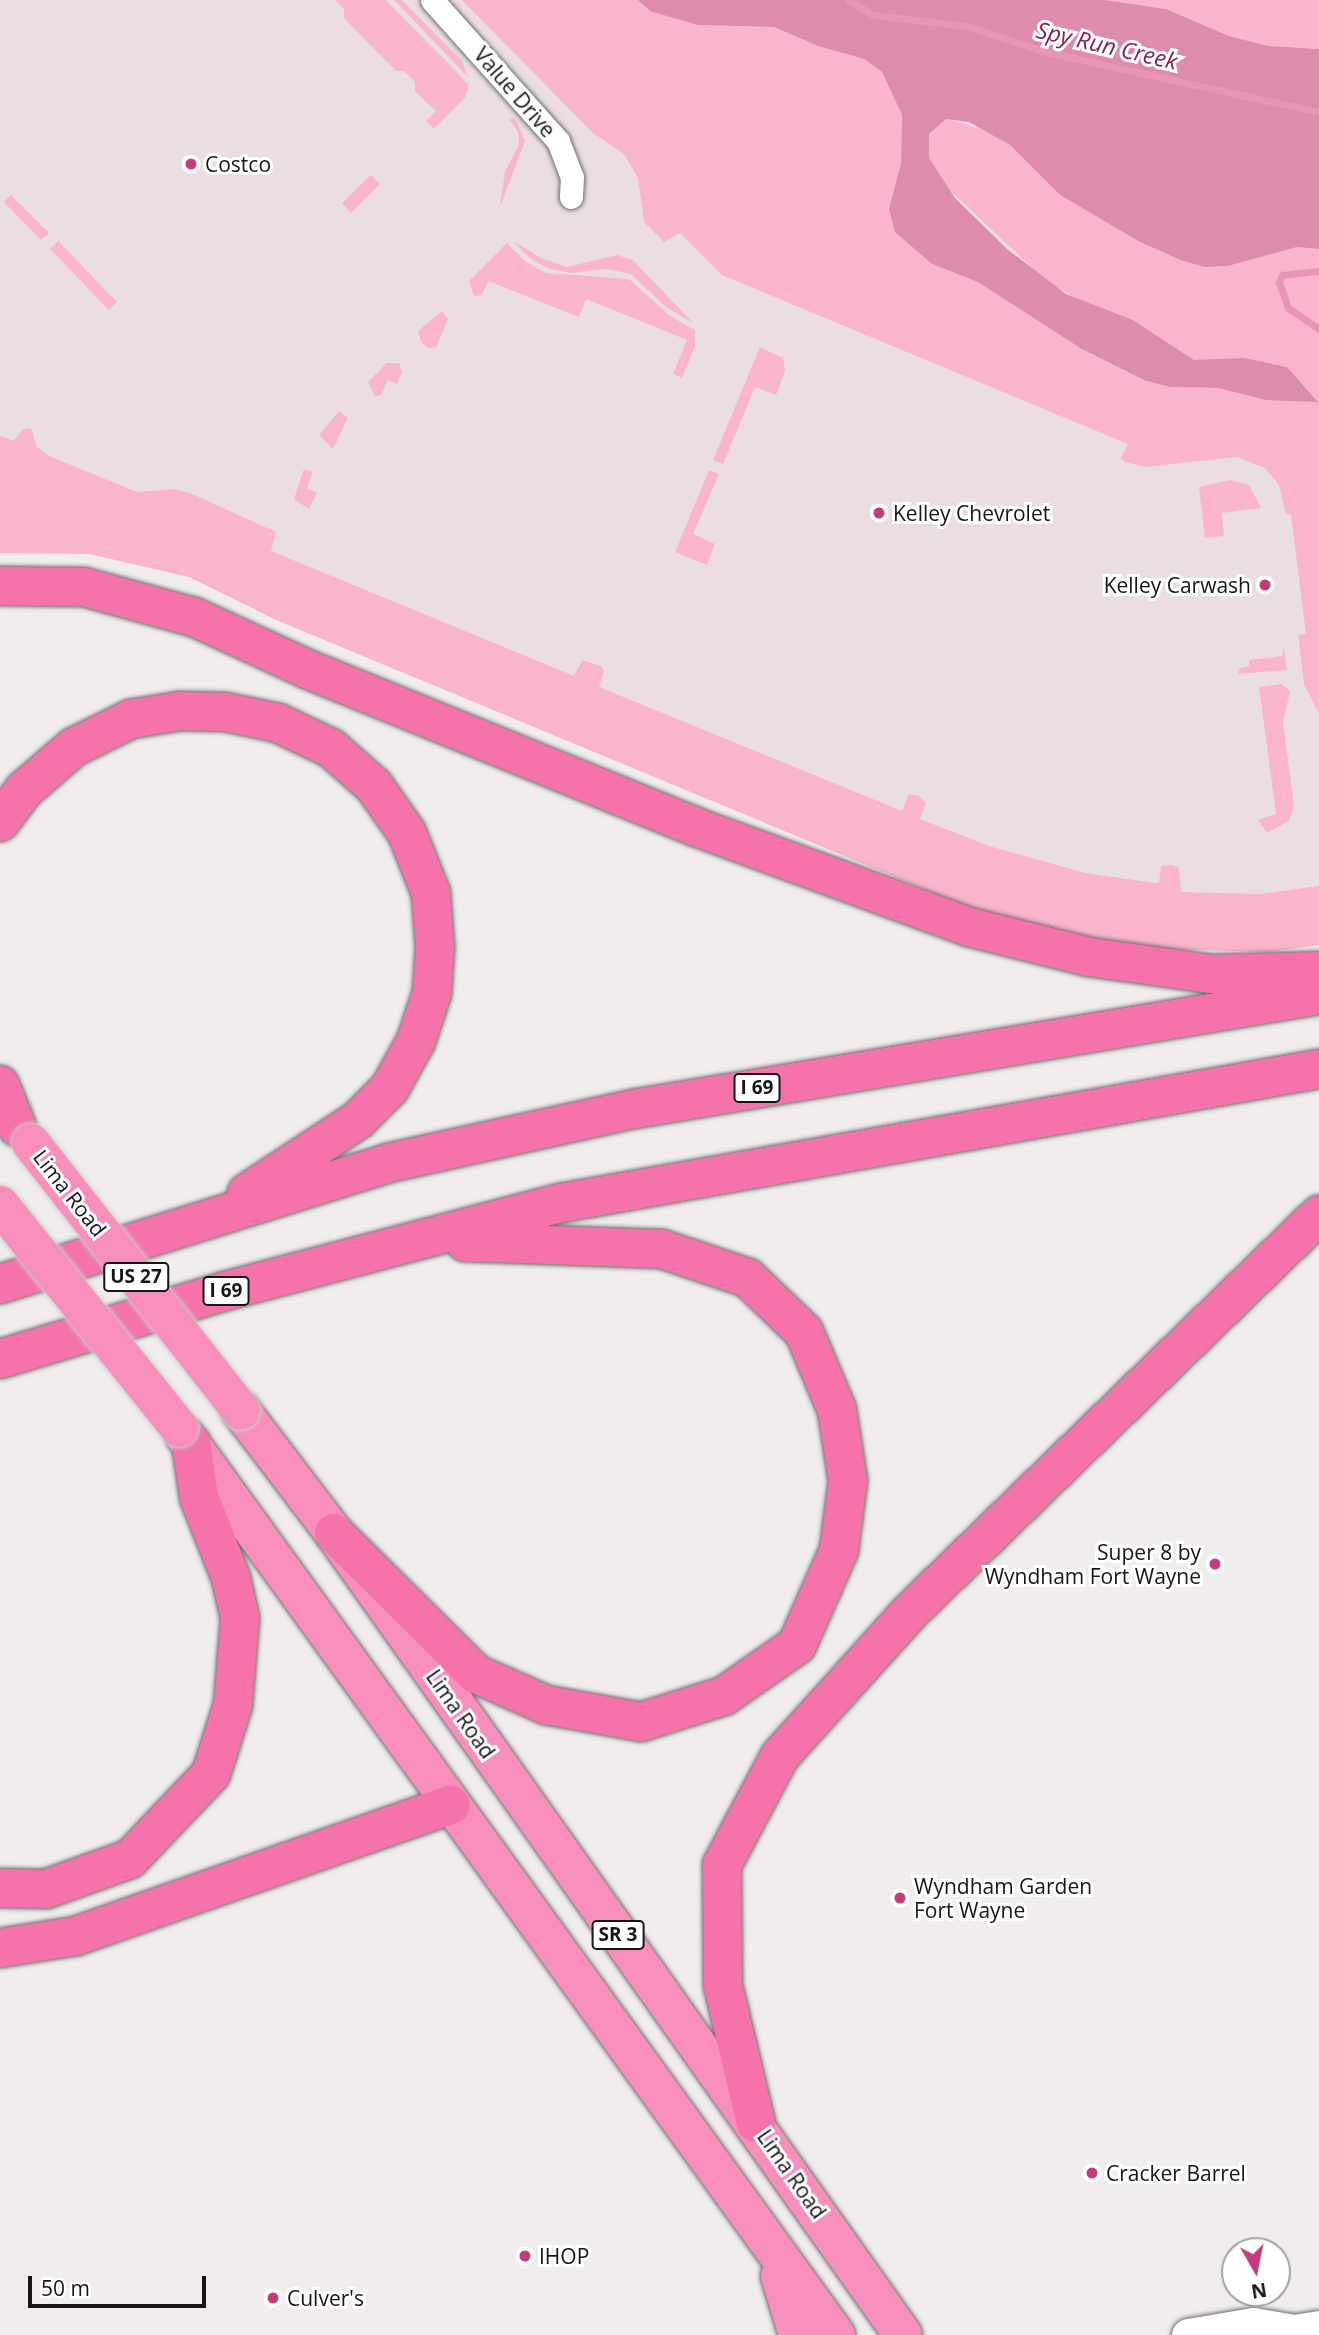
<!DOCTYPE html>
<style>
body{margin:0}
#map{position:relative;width:1319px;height:2335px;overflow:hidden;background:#f1edee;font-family:"Open Sans",sans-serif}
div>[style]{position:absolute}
.built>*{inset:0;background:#eadee2}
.green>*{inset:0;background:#fab4ce}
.forest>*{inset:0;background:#de8cac}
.stream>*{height:7px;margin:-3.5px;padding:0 3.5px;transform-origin:3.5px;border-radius:3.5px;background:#e996b6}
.roads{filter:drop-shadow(0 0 2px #726f70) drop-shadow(0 0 2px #726f70)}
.minor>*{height:23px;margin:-11.5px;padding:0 11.5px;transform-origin:11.5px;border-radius:11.5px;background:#fff}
.secondary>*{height:33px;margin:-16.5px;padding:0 16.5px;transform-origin:16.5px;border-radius:16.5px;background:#fff}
.trunk>*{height:38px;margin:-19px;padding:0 19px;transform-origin:19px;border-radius:19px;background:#f78ebb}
.motorway>*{height:38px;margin:-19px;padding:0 19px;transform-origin:19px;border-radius:19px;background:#f572aa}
.bridges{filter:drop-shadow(0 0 2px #ccc) drop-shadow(0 0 2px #ccc)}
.trunk-bridge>*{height:38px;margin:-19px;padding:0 19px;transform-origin:19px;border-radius:19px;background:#f78ebb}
.dots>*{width:19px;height:19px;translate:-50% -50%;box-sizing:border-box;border:4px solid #fff;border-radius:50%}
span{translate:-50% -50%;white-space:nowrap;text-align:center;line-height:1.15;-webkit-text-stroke:6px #fff;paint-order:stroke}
.shield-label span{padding:2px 5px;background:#fff;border:2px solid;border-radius:5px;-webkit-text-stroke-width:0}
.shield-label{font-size:19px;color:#171616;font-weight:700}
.street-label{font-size:21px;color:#171616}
.poi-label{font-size:21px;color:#171616}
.left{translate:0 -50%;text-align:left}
.right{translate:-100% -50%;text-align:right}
.water-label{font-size:23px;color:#812250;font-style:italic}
.north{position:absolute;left:1221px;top:2237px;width:70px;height:70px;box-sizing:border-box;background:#fff;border:2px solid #a2a2a2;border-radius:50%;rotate:171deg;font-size:19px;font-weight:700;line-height:28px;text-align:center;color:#171616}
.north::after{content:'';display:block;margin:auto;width:24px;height:32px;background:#c23b7b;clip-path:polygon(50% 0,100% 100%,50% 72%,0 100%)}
.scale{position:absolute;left:28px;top:2276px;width:178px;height:32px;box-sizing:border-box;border:4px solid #171616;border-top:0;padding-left:9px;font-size:21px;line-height:24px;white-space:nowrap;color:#171616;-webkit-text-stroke:5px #fff;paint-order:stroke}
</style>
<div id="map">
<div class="built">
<div style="clip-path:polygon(0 0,1319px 0,1319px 913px,1021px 895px,0 497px)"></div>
</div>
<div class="green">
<div style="clip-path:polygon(335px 0,386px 0,469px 85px,465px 98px,434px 129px,426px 121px,436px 111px,415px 91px,415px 82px,404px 71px,396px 71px,344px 18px,344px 9px)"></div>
<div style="clip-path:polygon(394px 0,402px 0,462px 61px,468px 77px)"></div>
<div style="clip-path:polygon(462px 0,638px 0,650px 11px,725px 26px,774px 27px,818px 46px,864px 59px,882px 72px,902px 115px,901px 163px,889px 209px,932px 264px,978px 282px,1080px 348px,1146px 381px,1170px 387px,1218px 388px,1266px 400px,1317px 401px,1287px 367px,1194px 360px,1133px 320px,1088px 305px,1046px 281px,939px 180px,929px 158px,929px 134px,946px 118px,990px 132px,1010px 145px,1060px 195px,1140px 242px,1183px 261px,1205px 267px,1228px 266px,1297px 247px,1319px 249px,1319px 713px,1304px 684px,1298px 635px,1306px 634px,1291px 515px,1286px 514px,1279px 485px,1265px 468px,1237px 457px,1145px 467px,1125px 462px,1121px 458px,1128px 444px,722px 275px,680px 233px,664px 242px,644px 222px,638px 178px,624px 154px,593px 133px)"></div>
<div style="clip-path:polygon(1105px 0,1319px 0,1319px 49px,1269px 46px,1229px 36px,1166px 9px)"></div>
<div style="clip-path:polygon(515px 118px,525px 141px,500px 207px,505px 171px,519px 145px,518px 131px,509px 119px)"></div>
<div style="clip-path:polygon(371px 175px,380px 184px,351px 213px,342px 203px)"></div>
<div style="clip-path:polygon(11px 195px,49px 233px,41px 240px,4px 202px)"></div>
<div style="clip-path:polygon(58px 241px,117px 302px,109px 310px,50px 249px)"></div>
<div style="clip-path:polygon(513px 241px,541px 258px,567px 267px,617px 255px,633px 260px,693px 323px,666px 307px,631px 274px,607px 269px,571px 273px,550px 269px,531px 259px)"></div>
<div style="clip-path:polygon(507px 243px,526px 262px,546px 273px,629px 279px,670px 316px,695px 330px,695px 346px,682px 378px,673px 374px,687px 340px,586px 299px,579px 317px,488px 281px,482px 295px,474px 296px,469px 281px)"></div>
<div style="clip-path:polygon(442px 311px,448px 319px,436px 347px,428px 348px,421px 342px,418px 331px)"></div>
<div style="clip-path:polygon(760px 347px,783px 358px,785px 371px,776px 395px,755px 387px,723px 464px,713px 460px)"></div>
<div style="clip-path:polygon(387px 363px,399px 363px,402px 372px,397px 384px,388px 380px,381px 395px,375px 396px,368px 382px)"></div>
<div style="clip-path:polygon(339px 411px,348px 418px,333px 449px,319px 435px)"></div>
<div style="clip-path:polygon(31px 428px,37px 447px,49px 456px,137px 492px,174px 489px,190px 493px,276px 532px,271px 551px,574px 676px,582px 660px,601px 666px,604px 671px,599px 687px,902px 811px,909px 794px,919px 796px,926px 803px,920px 819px,989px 846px,1085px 873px,1155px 883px,1159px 883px,1161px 866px,1172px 865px,1179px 868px,1181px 892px,1260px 894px,1319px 886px,1319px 945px,1270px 952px,1128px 948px,982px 913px,276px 620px,189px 577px,89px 554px,0 553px,0 436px,14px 441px,22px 430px)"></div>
<div style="clip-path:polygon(304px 469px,313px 472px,307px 488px,317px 493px,309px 509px,294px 499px)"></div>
<div style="clip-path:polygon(709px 470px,719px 474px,693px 534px,715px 544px,707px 565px,675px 552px)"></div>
<div style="clip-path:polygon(1230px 480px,1249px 485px,1261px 508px,1222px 513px,1224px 536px,1205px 538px,1199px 487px)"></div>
<div style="clip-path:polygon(1284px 648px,1287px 670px,1238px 674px,1240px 668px,1249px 666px,1249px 660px,1282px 656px)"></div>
<div style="clip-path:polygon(1281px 684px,1290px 691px,1283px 723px,1294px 805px,1289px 821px,1267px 833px,1258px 820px,1276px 814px,1259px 687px)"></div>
</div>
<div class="forest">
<div style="clip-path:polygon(638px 0,1105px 0,1166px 9px,1229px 36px,1269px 46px,1319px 49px,1319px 249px,1297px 247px,1228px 266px,1205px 267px,1183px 261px,1140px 242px,1060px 195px,1010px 145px,969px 122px,946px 119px,929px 134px,929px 158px,955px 198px,1007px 249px,1066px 294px,1133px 320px,1194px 360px,1244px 358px,1287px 367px,1318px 402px,1266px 400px,1218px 388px,1170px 387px,1146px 381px,1080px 348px,978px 282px,932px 264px,895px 232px,889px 209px,901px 163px,902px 115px,882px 72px,864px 59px,818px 46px,774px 27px,698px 25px,650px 11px)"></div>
</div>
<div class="stream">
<div style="left:849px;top:0;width:28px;rotate:32deg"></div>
<div style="left:873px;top:15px;width:95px;rotate:6.7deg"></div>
<div style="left:967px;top:26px;width:83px;rotate:18.2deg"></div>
<div style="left:1046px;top:52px;width:280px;rotate:12.4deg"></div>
<div style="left:1319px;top:271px;width:37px;rotate:174deg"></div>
<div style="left:1282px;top:275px;width:8px;rotate:113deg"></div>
<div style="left:1279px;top:282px;width:28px;rotate:71deg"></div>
<div style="left:1288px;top:308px;width:37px;rotate:34deg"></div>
</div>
<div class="roads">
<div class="minor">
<div style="left:432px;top:0;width:189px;rotate:48.2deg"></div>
<div style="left:558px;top:141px;width:39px;rotate:69deg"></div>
<div style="left:572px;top:177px;width:20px;rotate:93deg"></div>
</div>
<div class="secondary">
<div style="left:1188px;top:2335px;width:66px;rotate:-9.6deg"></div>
<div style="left:1253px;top:2324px;width:42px;rotate:9.7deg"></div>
<div style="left:1294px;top:2331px;width:25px;rotate:-9deg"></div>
</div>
<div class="trunk">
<div style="left:241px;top:1411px;width:153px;rotate:52.7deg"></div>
<div style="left:334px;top:1533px;width:983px;rotate:54.65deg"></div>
<div style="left:185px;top:1436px;width:1110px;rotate:54.09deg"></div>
<div style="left:780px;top:2276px;width:62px;rotate:73deg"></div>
</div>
<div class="motorway">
<div style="left:0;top:586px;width:84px;rotate:0.7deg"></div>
<div style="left:84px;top:587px;width:114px;rotate:15.3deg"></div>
<div style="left:194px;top:617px;width:124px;rotate:24.7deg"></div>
<div style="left:307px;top:669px;width:420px;rotate:22.1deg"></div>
<div style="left:696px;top:827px;width:291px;rotate:20.1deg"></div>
<div style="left:969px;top:927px;width:124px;rotate:14deg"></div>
<div style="left:1089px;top:957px;width:123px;rotate:7.9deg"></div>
<div style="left:1211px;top:974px;width:108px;rotate:-1.6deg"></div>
<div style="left:0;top:822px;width:40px;rotate:-53deg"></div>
<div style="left:24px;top:790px;width:66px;rotate:-40.7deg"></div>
<div style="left:74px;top:747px;width:64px;rotate:-26.2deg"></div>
<div style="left:131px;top:719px;width:50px;rotate:-9.3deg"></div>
<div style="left:180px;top:711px;width:45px;rotate:1.3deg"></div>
<div style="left:225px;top:712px;width:54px;rotate:11.7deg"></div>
<div style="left:278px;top:723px;width:59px;rotate:25.3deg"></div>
<div style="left:331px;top:748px;width:57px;rotate:41.5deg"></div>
<div style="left:374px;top:786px;width:57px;rotate:54.9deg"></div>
<div style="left:407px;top:833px;width:65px;rotate:68.2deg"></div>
<div style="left:431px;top:893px;width:54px;rotate:85.8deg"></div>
<div style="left:435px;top:947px;width:46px;rotate:93.7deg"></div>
<div style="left:432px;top:993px;width:51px;rotate:108.4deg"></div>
<div style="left:416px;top:1041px;width:54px;rotate:119deg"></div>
<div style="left:390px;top:1088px;width:45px;rotate:135deg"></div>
<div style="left:358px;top:1120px;width:133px;rotate:146.7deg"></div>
<div style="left:0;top:1085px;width:45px;rotate:68deg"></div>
<div style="left:0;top:1284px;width:406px;rotate:-17.3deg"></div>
<div style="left:388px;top:1163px;width:252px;rotate:-12.4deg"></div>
<div style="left:634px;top:1109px;width:694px;rotate:-9.45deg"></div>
<div style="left:0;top:1359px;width:235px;rotate:-16.8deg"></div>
<div style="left:225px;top:1291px;width:347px;rotate:-14.7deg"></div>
<div style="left:561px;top:1203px;width:770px;rotate:-10.03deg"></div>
<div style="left:334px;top:1533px;width:200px;rotate:44.8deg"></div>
<div style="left:476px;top:1674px;width:77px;rotate:23.9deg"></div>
<div style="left:546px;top:1705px;width:97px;rotate:10.1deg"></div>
<div style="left:641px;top:1722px;width:87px;rotate:-17.4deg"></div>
<div style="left:724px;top:1696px;width:89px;rotate:-34.9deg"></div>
<div style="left:797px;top:1645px;width:104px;rotate:-66.1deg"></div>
<div style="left:839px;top:1550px;width:70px;rotate:-82.6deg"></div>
<div style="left:848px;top:1481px;width:72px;rotate:-98.8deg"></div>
<div style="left:837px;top:1410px;width:85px;rotate:-112.9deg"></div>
<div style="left:804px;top:1332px;width:78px;rotate:-136deg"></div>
<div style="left:748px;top:1278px;width:91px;rotate:-161.4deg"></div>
<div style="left:662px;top:1249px;width:197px;rotate:-178deg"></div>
<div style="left:0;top:1888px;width:46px;rotate:1.2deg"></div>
<div style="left:46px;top:1889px;width:89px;rotate:-19.7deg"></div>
<div style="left:130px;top:1859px;width:117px;rotate:-46.4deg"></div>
<div style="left:211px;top:1774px;width:72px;rotate:-72.3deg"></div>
<div style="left:233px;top:1705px;width:87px;rotate:-85.4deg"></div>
<div style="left:240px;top:1618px;width:41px;rotate:-102.7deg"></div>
<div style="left:231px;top:1578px;width:87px;rotate:-111.6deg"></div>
<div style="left:199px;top:1497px;width:55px;rotate:-98.4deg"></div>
<div style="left:0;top:1948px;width:77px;rotate:-9deg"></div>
<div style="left:76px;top:1936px;width:397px;rotate:-19.3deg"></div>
<div style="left:756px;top:2123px;width:141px;rotate:-103.5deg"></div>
<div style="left:723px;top:1986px;width:121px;rotate:-90.5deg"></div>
<div style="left:722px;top:1865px;width:123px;rotate:-62deg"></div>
<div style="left:780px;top:1756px;width:195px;rotate:-47.9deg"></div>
<div style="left:911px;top:1611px;width:569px;rotate:-44.14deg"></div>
</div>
</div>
<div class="bridges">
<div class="trunk-bridge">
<div style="left:31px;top:1143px;width:340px;rotate:51.9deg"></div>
<div style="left:0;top:1205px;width:286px;rotate:51.2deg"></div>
</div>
</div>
<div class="dots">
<div style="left:191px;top:164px;background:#c23b7b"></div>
<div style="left:879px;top:513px;background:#c23b7b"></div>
<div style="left:1265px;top:585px;background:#c23b7b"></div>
<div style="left:1215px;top:1564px;background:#c23b7b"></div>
<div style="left:900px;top:1898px;background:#c23b7b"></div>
<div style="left:1092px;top:2173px;background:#c23b7b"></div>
<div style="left:525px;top:2256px;background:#c23b7b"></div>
<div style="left:273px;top:2298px;background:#c23b7b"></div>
</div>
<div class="shield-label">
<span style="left:757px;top:1088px">I 69</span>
<span style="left:136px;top:1277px">US 27</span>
<span style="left:226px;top:1291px">I 69</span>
<span style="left:618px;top:1935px">SR 3</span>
</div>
<div class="street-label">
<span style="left:515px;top:92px;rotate:49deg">Value Drive</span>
<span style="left:70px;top:1193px;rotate:52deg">Lima Road</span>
<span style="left:461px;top:1714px;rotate:55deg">Lima Road</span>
<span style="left:792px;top:2174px;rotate:55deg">Lima Road</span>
</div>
<div class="poi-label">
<span class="left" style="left:205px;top:164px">Costco</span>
<span class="left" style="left:893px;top:513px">Kelley Chevrolet</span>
<span class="right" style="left:1251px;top:585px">Kelley Carwash</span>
<span class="right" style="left:1201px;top:1564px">Super 8 by<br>Wyndham Fort Wayne</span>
<span class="left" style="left:914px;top:1898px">Wyndham Garden<br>Fort Wayne</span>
<span class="left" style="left:1106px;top:2173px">Cracker Barrel</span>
<span class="left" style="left:539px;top:2256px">IHOP</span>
<span class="left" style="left:287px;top:2298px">Culver's</span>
</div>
<div class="water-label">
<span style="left:1107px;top:45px;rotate:13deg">Spy Run Creek</span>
</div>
<div class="north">N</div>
<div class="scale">50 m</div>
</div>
